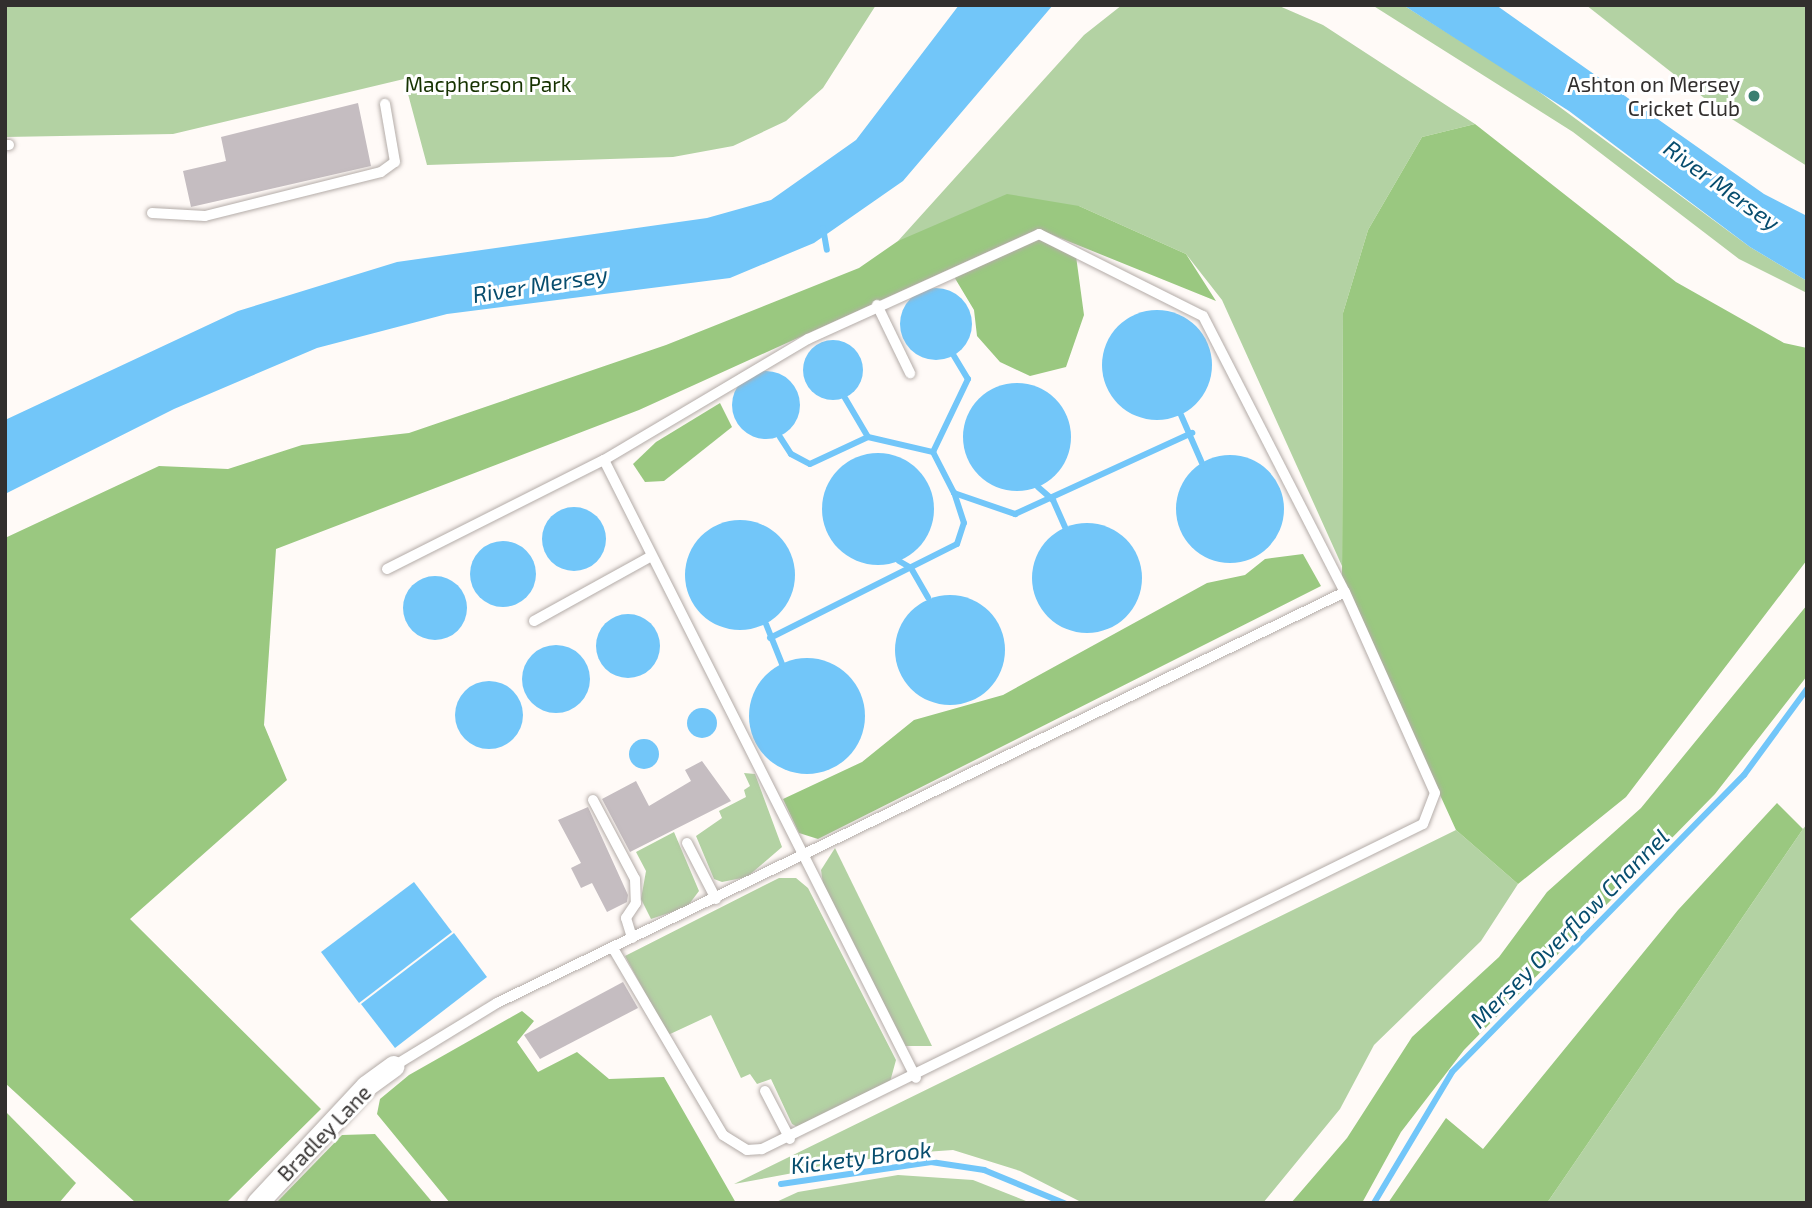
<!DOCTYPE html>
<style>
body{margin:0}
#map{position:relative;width:1812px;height:1208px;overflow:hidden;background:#fffaf7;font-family:"Exo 2",sans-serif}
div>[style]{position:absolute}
.green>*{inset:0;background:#b3d2a3}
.forest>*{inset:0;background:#9ac880}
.water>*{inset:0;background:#72c6f9}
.round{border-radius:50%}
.stream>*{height:6px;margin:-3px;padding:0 3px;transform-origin:3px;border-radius:3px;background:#72c6f9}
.building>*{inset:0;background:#c5bdc1}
.roads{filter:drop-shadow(0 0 2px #b4aca8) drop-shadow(0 0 2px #b4aca8)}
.service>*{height:10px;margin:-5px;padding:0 5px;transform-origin:5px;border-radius:5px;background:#fff}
.minor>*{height:21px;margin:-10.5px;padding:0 10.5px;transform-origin:10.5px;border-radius:10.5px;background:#fff}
.dots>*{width:19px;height:19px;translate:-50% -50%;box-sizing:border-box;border:4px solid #fff;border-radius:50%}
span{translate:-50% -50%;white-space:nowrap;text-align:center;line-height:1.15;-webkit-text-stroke:6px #fff;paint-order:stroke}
.park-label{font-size:21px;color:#163200}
.poi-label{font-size:21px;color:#322f2e}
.right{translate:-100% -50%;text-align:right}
.street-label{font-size:21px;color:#322f2e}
.water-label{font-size:23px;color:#074d6e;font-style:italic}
.frame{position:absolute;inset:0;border:7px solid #322f2e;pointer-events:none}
</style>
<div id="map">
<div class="green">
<div style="clip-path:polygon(5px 5px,876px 5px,823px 88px,786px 121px,733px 146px,673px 157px,427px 165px,404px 79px,173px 134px,5px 137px)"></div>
<div style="clip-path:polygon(1122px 5px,1277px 5px,1323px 25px,1475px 124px,1422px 137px,1368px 230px,1343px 313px,1342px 566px,1222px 300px,1186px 254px,1079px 206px,898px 241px,1084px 35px)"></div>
<div style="clip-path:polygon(1372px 5px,1403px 5px,1523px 80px,1750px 247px,1807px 281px,1807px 293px,1739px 259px,1573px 132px)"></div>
<div style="clip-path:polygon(1586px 5px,1807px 5px,1807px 166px,1727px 116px)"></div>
<div style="clip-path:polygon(744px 773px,755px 774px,782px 847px,747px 877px,722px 882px,714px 879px,696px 836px,722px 818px,719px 811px,746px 797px,744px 790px,750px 786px)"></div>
<div style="clip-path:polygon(1807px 824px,1807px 1203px,1547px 1203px,1803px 829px)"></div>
<div style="clip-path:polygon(1456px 830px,1518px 884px,1481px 941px,1374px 1045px,1340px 1109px,1263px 1203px,1083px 1203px,1020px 1171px,953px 1150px,896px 1154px,734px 1184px)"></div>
<div style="clip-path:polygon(674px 832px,699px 891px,687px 907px,651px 919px,641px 899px,646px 871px,636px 852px)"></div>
<div style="clip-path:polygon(835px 848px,932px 1046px,904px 1046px,823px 884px,821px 870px)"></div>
<div style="clip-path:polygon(779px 878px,796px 878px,808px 888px,896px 1060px,890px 1082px,801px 1129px,792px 1124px,771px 1079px,757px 1084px,750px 1074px,741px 1078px,711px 1015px,668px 1035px,625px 956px)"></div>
<div style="clip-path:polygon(898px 1175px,973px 1180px,1031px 1203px,774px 1203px,798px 1192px)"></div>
</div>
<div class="forest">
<div style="clip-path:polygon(1475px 124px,1676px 282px,1784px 343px,1807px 348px,1807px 560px,1626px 797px,1518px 884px,1456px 830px,1342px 580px,1343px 313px,1368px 230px,1422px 137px)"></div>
<div style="clip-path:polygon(1007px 194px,1079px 206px,1186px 254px,1216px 301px,1038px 229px,639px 410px,276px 549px,264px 725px,287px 780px,130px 919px,321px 1109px,226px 1203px,136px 1203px,5px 1083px,5px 538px,159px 466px,228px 469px,302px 445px,409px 433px,666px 345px,859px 268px,898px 241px)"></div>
<div style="clip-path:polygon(1037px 238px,1076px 256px,1084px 315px,1066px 367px,1030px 376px,1000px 362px,977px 336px,974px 310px,953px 275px)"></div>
<div style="clip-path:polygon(720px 403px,732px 427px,664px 481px,645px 482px,633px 464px,656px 442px)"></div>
<div style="clip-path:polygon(1303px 554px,1321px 586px,818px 839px,799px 833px,783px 799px,862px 762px,914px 720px,1003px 695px,1207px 583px,1245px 575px,1265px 559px)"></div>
<div style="clip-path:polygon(1807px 605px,1807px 676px,1715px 794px,1464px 1050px,1401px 1132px,1362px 1203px,1291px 1203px,1347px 1138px,1412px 1037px,1499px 957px,1547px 892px,1641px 808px)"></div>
<div style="clip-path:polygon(1777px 803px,1803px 829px,1547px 1203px,1388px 1203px,1446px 1118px,1483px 1149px,1678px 910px)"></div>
<div style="clip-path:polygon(522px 1011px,534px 1021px,517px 1042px,538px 1072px,577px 1052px,609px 1079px,664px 1077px,736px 1203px,450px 1203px,377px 1114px,380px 1099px,409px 1075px)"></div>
<div style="clip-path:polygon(5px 1111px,76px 1183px,59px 1203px,5px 1203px)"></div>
<div style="clip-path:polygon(375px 1134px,433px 1203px,276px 1203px,342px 1135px)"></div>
</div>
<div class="water">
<div style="clip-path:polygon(959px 5px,1053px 5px,903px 181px,814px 243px,730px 278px,447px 314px,317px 348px,174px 409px,5px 494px,5px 420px,238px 311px,397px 262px,707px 218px,771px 200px,856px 140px)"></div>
<div style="clip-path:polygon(1403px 5px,1496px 5px,1764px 194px,1807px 216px,1807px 281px,1750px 247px,1569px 111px)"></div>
<div class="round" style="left:900px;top:288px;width:72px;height:72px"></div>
<div class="round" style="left:1102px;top:310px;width:110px;height:110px"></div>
<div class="round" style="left:803px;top:340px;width:60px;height:60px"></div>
<div class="round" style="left:732px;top:371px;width:68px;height:68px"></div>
<div class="round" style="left:963px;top:383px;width:108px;height:108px"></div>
<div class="round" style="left:822px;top:453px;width:112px;height:112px"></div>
<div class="round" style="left:1176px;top:455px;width:108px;height:108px"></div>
<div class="round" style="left:542px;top:507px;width:64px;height:64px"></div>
<div class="round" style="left:685px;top:520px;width:110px;height:110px"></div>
<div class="round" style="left:1032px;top:523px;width:110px;height:110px"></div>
<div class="round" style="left:470px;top:541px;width:66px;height:66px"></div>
<div class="round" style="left:403px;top:576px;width:64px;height:64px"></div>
<div class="round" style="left:895px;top:595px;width:110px;height:110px"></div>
<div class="round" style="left:596px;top:614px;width:64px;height:64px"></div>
<div class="round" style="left:522px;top:645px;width:68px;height:68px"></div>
<div class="round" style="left:749px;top:658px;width:116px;height:116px"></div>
<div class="round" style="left:455px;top:681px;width:68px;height:68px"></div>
<div class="round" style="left:687px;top:708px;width:30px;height:30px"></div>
<div class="round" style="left:629px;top:739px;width:30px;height:30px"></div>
<div style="clip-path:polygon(414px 882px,452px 932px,359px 1003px,321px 952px)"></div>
<div style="clip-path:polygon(454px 933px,487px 977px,395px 1048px,361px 1004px)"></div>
</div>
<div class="stream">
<div style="left:823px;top:228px;width:22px;rotate:80deg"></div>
<div style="left:954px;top:356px;width:27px;rotate:59deg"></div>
<div style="left:968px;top:379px;width:81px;rotate:115.6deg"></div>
<div style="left:933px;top:452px;width:46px;rotate:62.9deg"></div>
<div style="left:954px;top:493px;width:65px;rotate:19deg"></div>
<div style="left:1015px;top:514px;width:195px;rotate:-24.6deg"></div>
<div style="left:845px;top:398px;width:45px;rotate:59.5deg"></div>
<div style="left:868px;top:437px;width:67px;rotate:13deg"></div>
<div style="left:1181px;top:415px;width:52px;rotate:66.4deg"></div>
<div style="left:780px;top:437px;width:20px;rotate:57deg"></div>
<div style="left:791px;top:454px;width:21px;rotate:28deg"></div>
<div style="left:810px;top:464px;width:64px;rotate:-25deg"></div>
<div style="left:1038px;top:487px;width:20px;rotate:41deg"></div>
<div style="left:1053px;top:500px;width:30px;rotate:66deg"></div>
<div style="left:899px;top:561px;width:14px;rotate:30deg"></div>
<div style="left:911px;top:568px;width:34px;rotate:60deg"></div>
<div style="left:766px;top:624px;width:43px;rotate:68.2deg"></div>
<div style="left:770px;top:638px;width:209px;rotate:-26.7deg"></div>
<div style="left:957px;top:544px;width:22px;rotate:-72deg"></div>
<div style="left:964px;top:523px;width:32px;rotate:-108deg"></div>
<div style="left:781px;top:1184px;width:152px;rotate:-8.3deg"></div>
<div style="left:931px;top:1162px;width:54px;rotate:8.6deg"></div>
<div style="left:984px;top:1170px;width:87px;rotate:22.4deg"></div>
<div style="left:1374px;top:1203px;width:152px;rotate:-59.2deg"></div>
<div style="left:1452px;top:1072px;width:417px;rotate:-45.5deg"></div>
<div style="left:1744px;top:775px;width:107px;rotate:-53.8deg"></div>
</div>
<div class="building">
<div style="clip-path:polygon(358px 103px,371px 166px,191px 207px,183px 171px,226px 161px,221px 137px)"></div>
<div style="clip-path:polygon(702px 761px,731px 801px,630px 852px,602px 799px,636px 781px,649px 806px,691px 781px,685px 770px)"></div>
<div style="clip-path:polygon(588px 807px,628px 895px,627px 902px,607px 912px,592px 883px,581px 888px,571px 868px,581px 863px,558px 820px)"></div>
<div style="clip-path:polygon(623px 982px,638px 1008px,540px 1059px,524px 1035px)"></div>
</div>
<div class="roads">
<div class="service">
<div style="left:5px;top:145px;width:4px"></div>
<div style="left:152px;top:213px;width:53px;rotate:3.2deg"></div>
<div style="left:205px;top:216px;width:181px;rotate:-14deg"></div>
<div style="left:381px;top:172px;width:17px;rotate:-36deg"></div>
<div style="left:395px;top:162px;width:59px;rotate:-99.8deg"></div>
<div style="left:877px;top:305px;width:76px;rotate:64.1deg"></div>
<div style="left:604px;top:460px;width:692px;rotate:63.21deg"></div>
<div style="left:387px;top:569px;width:243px;rotate:-26.7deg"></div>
<div style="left:604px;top:460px;width:237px;rotate:-30.7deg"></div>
<div style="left:808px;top:339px;width:254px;rotate:-24.4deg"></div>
<div style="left:1039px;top:234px;width:183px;rotate:26.6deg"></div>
<div style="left:1203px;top:316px;width:310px;rotate:62.8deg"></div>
<div style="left:1345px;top:592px;width:220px;rotate:65.9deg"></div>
<div style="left:1435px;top:793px;width:33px;rotate:111deg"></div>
<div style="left:1423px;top:824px;width:737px;rotate:153.82deg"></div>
<div style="left:762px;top:1149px;width:15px;rotate:176deg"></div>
<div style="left:747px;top:1150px;width:28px;rotate:-148deg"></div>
<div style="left:723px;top:1135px;width:217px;rotate:-120.5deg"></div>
<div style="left:534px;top:621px;width:132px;rotate:-28.9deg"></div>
<div style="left:593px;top:800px;width:89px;rotate:62deg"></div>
<div style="left:635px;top:879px;width:24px;rotate:88deg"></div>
<div style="left:636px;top:903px;width:18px;rotate:124deg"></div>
<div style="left:626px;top:918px;width:21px;rotate:73deg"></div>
<div style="left:687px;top:843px;width:63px;rotate:62.6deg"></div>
<div style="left:394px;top:1066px;width:121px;rotate:-31.5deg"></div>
<div style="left:497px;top:1003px;width:942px;rotate:-25.86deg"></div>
<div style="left:765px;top:1091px;width:54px;rotate:62.5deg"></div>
</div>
<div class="minor">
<div style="left:257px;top:1203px;width:160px;rotate:-47deg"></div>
<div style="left:366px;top:1086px;width:34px;rotate:-36deg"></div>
</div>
</div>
<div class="dots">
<div style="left:1754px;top:96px;background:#3a7e71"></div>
</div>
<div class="park-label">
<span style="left:488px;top:84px">Macpherson Park</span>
</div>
<div class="poi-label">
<span class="right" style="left:1740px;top:96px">Ashton on Mersey<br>Cricket Club</span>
</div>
<div class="street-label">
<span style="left:324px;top:1133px;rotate:-46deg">Bradley Lane</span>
</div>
<div class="water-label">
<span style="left:1722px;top:185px;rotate:36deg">River Mersey</span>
<span style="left:540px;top:284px;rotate:-9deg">River Mersey</span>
<span style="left:1569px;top:928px;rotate:-45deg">Mersey Overflow Channel</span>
<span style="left:861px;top:1157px;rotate:-7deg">Kickety Brook</span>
</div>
<div class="frame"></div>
</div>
